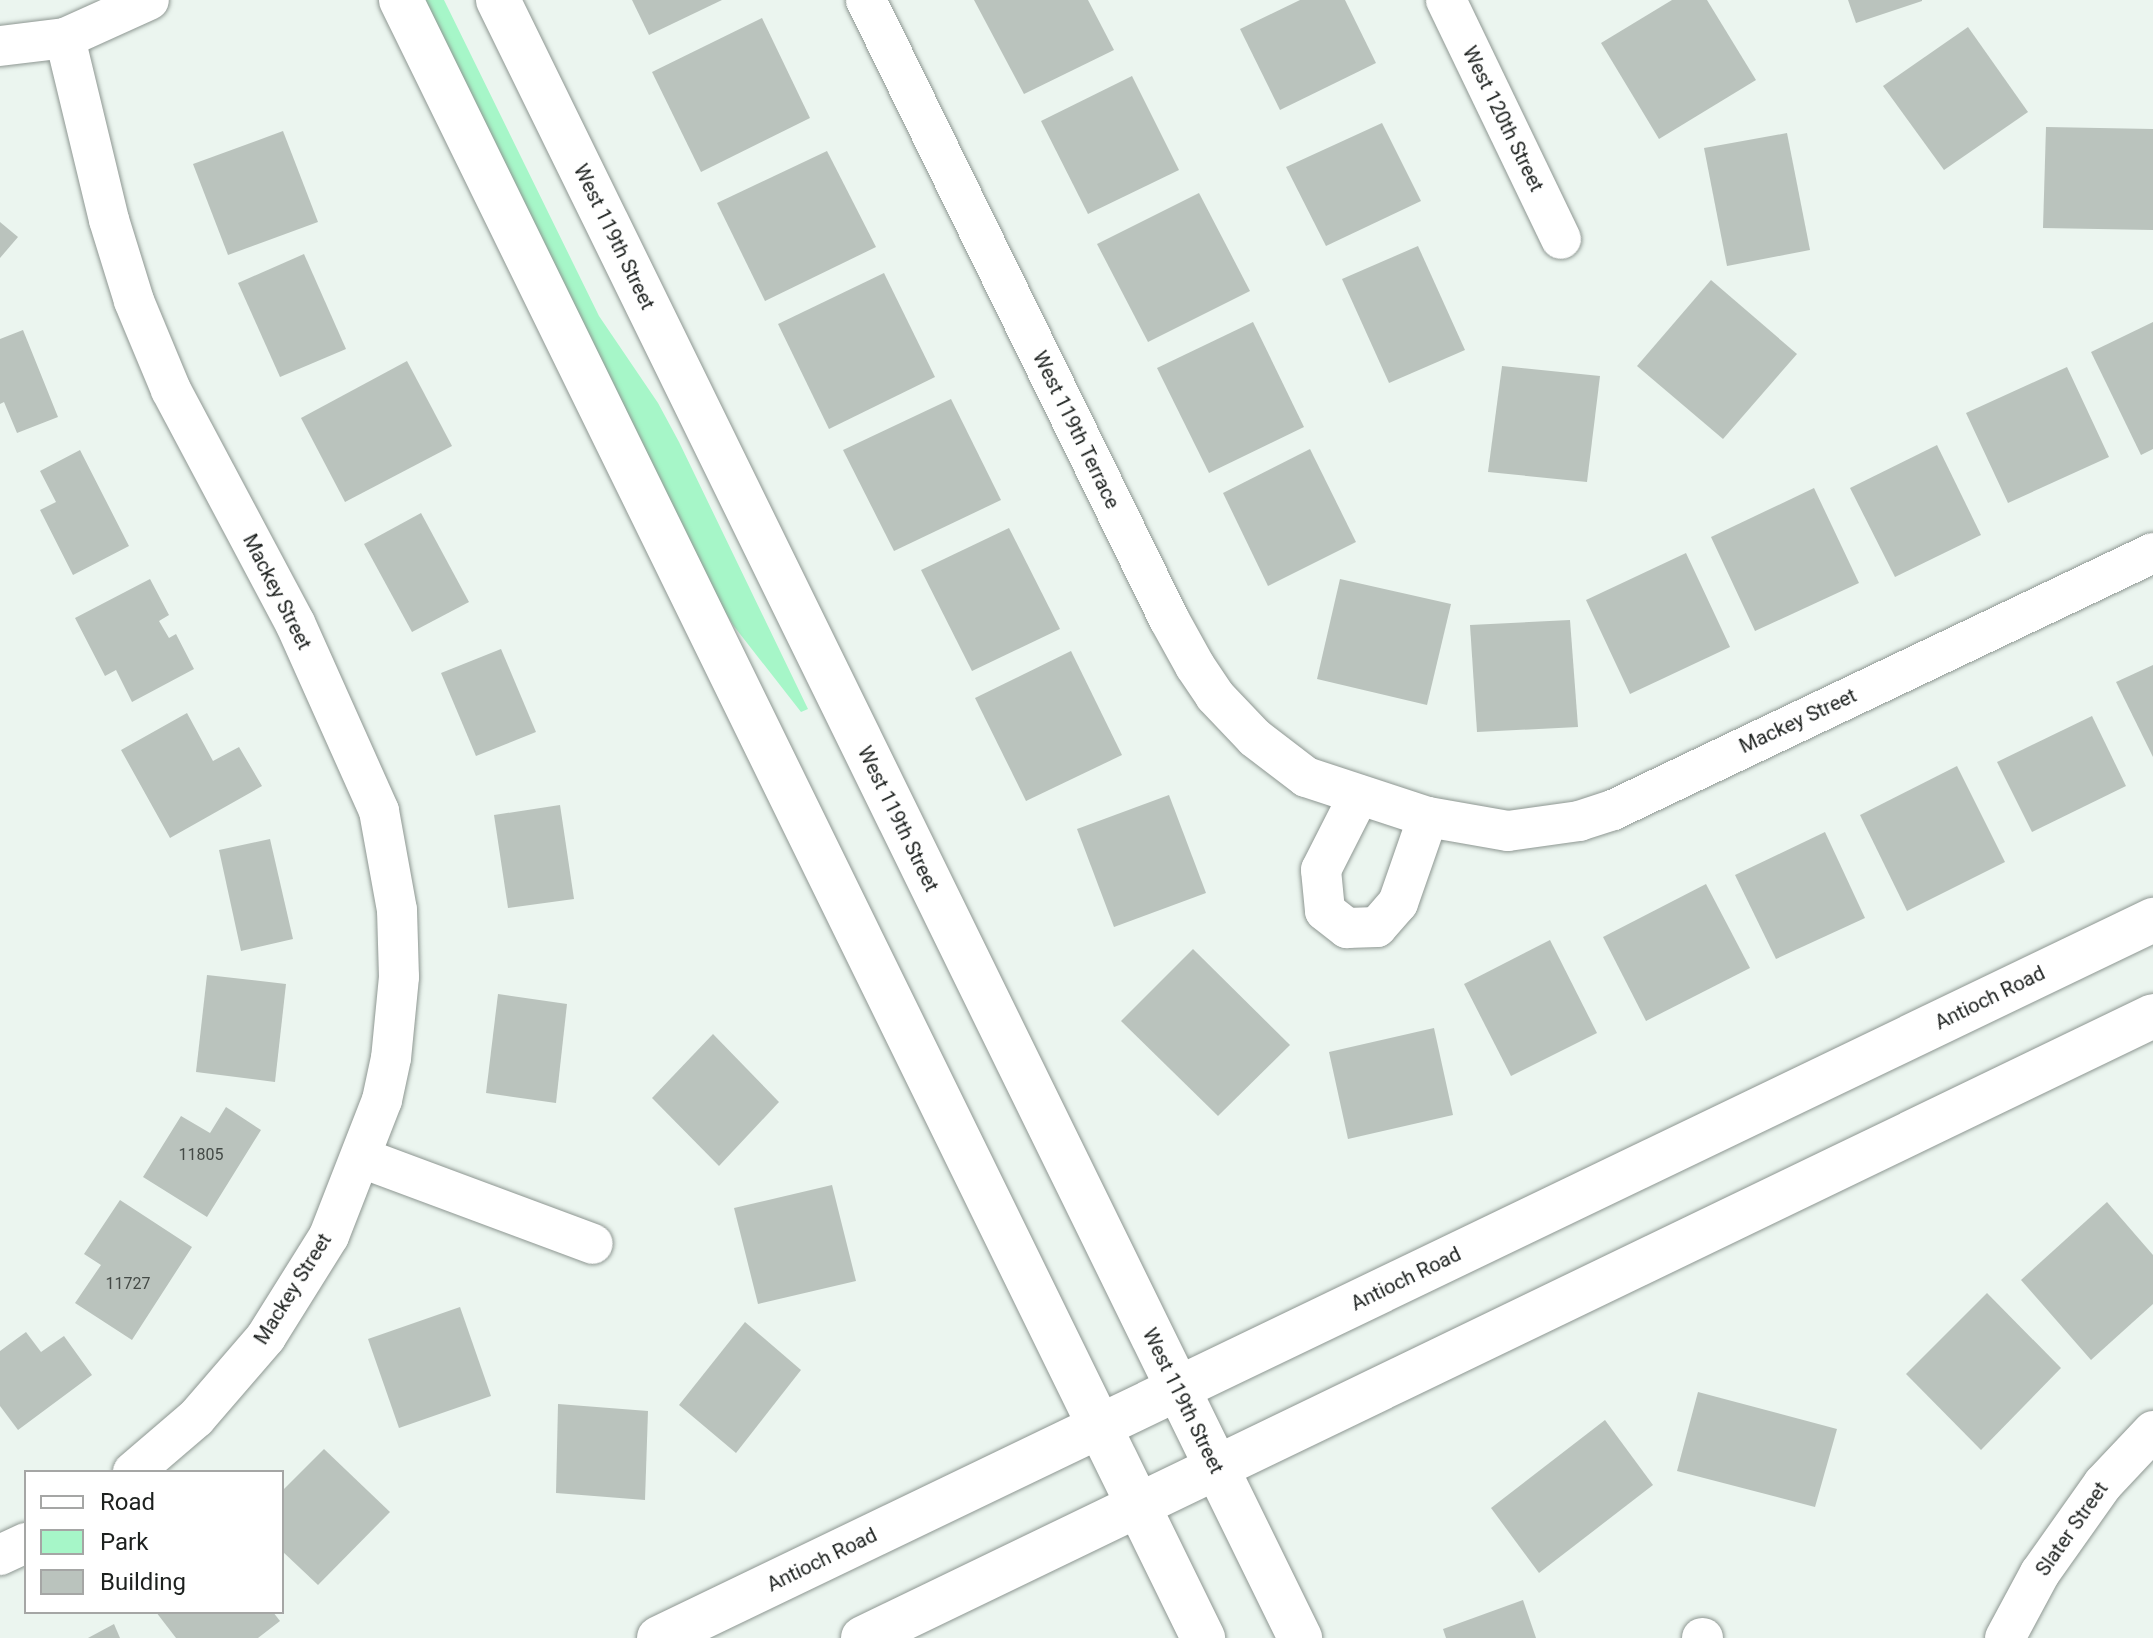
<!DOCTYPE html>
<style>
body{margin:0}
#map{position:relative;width:2153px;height:1638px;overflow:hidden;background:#ebf5ef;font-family:Roboto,sans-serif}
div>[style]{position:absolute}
.green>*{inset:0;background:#a6f6c8}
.building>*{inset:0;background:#bac3bd}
.roads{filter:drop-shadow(0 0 2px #8e9792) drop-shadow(0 0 2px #8e9792)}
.minor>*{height:40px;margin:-20px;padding:0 20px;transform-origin:20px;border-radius:20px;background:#fff}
.major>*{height:44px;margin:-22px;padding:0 22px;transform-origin:22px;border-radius:22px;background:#fff}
span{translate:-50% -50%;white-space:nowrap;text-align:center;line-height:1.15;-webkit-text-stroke:7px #fff;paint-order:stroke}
.number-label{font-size:16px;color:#444a46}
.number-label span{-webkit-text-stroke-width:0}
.street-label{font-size:20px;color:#1d211f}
.legend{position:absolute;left:24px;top:1470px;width:260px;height:144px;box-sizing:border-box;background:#fff;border:2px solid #a5a6a5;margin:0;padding:10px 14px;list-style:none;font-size:24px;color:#1d211f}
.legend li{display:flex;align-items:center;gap:16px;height:40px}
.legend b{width:40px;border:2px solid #a5a6a5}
</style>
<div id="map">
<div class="green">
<div style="clip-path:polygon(419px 0,444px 0,599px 316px,658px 403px,679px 442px,808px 709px,801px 712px,733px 625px,703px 577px)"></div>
</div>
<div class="building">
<div style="clip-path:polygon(632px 0,722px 0,649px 35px)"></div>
<div style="clip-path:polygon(974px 0,1088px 0,1114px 50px,1024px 94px)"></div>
<div style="clip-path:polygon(1300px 0,1345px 0,1376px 63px,1280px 110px,1240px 29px)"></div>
<div style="clip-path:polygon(1672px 0,1707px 0,1756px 80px,1659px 139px,1601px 43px)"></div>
<div style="clip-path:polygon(1848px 0,1922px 0,1922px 1px,1856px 23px)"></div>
<div style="clip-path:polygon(762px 18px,810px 118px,701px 172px,652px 72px)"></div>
<div style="clip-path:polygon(1968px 27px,2028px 112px,1944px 170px,1883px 86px)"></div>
<div style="clip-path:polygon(1132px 76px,1179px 170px,1088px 214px,1041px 121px)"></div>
<div style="clip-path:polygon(1382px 123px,1421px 201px,1326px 246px,1286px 167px)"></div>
<div style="clip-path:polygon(2046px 127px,2153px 129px,2153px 230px,2043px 228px)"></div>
<div style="clip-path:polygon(283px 131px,318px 222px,228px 255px,193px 164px)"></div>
<div style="clip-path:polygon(1787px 133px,1810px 250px,1727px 266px,1704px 148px)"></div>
<div style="clip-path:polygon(827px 151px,876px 247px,765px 301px,717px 203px)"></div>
<div style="clip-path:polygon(1199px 193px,1250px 291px,1148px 342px,1097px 244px)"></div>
<div style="clip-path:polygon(0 222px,18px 237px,0 258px)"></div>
<div style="clip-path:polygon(1418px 246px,1465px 350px,1389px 383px,1342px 279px)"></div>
<div style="clip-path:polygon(304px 254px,346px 349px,280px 377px,238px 283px)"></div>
<div style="clip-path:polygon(884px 273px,935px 377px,829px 429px,778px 324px)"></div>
<div style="clip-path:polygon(1711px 280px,1797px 354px,1723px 439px,1637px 366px)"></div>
<div style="clip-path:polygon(1253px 322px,1304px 427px,1209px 473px,1157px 368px)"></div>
<div style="clip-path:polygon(2153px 322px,2153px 449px,2141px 455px,2091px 352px)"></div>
<div style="clip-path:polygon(23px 330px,58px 417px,17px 433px,4px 402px,0 404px,0 339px)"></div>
<div style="clip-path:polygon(407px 361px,452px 446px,345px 502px,301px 418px)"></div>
<div style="clip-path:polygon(1502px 366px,1600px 376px,1587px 482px,1488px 472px)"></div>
<div style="clip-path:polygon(2067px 367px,2109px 457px,2008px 503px,1966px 413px)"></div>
<div style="clip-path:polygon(951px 399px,1001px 500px,894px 551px,843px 450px)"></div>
<div style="clip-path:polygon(1937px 445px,1981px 535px,1895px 577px,1850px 488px)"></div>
<div style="clip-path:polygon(1310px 449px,1356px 542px,1268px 586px,1223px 493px)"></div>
<div style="clip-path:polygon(80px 450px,129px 546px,73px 575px,40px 510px,56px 502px,40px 471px)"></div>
<div style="clip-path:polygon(1814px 488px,1859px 583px,1755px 631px,1711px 537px)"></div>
<div style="clip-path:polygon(421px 513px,469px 602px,412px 632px,364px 544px)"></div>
<div style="clip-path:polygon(1009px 528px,1060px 629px,972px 671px,921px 570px)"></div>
<div style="clip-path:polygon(1686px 553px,1730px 647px,1630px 694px,1586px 600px)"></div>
<div style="clip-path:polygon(150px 579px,169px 615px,159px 621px,169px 638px,176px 634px,194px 669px,132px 702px,116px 670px,105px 676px,75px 618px)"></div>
<div style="clip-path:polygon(1340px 579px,1451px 604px,1427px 705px,1317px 679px)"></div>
<div style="clip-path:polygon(1570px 620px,1578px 727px,1477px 732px,1470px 625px)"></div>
<div style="clip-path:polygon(501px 649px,536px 732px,476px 756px,441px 673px)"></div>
<div style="clip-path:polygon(1071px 651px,1122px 755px,1026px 801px,975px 698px)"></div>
<div style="clip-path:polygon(2153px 665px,2153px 757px,2116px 682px)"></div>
<div style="clip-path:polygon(187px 713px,213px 761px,239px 747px,262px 786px,170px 838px,121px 750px)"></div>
<div style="clip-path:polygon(2092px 716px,2126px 786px,2032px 832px,1997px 762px)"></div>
<div style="clip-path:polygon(1957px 766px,2005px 862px,1907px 911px,1860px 815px)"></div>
<div style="clip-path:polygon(1169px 795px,1206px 893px,1114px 927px,1077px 829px)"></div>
<div style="clip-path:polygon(560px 805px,574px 899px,508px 908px,494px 815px)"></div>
<div style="clip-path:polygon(1825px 832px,1865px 918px,1776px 959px,1735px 875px)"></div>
<div style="clip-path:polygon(270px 839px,293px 939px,241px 951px,219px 850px)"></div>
<div style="clip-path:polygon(1706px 884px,1750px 968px,1646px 1021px,1603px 937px)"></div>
<div style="clip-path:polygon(1550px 940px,1597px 1033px,1511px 1076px,1464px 984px)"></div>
<div style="clip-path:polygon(1193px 949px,1290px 1045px,1218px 1116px,1121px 1021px)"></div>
<div style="clip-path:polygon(207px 975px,286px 984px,275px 1082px,196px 1072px)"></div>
<div style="clip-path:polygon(498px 994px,567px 1004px,556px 1103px,486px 1093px)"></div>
<div style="clip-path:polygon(1434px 1028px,1453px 1115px,1348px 1139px,1329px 1052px)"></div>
<div style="clip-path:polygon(713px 1034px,779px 1102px,719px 1166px,652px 1098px)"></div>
<div style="clip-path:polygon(226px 1107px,261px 1130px,207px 1217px,143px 1177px,181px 1116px,210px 1133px)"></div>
<div style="clip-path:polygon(832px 1185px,856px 1281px,758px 1304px,734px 1208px)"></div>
<div style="clip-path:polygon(120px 1200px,192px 1247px,132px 1340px,75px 1303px,101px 1265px,84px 1254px)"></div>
<div style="clip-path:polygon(2107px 1202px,2153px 1255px,2153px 1304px,2091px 1360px,2021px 1280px)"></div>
<div style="clip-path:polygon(1987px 1293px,2061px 1368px,1981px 1450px,1906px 1374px)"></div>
<div style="clip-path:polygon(460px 1307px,491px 1396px,399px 1428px,368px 1339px)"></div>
<div style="clip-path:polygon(745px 1322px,801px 1370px,736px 1453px,679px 1405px)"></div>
<div style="clip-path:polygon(26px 1332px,41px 1352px,64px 1336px,92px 1375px,18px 1430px,0 1406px,0 1351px)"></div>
<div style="clip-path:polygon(1698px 1392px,1837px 1429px,1815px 1507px,1677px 1471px)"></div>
<div style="clip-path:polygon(558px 1404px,648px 1411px,645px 1500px,556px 1493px)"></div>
<div style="clip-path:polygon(1605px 1420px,1653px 1485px,1539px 1573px,1491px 1508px)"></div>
<div style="clip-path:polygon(324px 1449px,390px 1512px,318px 1585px,282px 1551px,282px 1491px)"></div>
<div style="clip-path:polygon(1523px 1600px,1536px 1638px,1446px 1638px,1443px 1629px)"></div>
<div style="clip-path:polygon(156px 1612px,273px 1612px,280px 1621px,258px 1638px,176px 1638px)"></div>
<div style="clip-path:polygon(114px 1624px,120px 1638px,88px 1638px)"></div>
</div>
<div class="roads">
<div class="minor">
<div style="left:866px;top:0;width:689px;rotate:63.92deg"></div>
<div style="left:1169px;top:619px;width:54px;rotate:61deg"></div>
<div style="left:1195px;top:666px;width:36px;rotate:56deg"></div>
<div style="left:1215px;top:696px;width:58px;rotate:46.4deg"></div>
<div style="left:1255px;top:738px;width:64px;rotate:37.4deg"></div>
<div style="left:1306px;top:777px;width:128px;rotate:18.2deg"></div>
<div style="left:1428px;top:817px;width:81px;rotate:9.9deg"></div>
<div style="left:1508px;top:831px;width:72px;rotate:-8deg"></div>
<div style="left:1579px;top:821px;width:36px;rotate:-18deg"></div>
<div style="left:1613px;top:810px;width:598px;rotate:-25.45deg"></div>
<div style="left:1446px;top:0;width:265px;rotate:64.3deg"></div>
<div style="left:65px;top:38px;width:187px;rotate:76.4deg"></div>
<div style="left:109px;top:220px;width:85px;rotate:72.8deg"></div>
<div style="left:134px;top:301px;width:96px;rotate:67.4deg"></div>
<div style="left:171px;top:390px;width:264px;rotate:62deg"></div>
<div style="left:295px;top:623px;width:206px;rotate:65.9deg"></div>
<div style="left:379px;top:811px;width:101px;rotate:79.7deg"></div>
<div style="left:397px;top:910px;width:67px;rotate:88.3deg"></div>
<div style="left:399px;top:977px;width:81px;rotate:95.6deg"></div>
<div style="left:391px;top:1058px;width:43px;rotate:102.1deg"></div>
<div style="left:382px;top:1100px;width:146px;rotate:111.3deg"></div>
<div style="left:329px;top:1236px;width:119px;rotate:122deg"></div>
<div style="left:266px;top:1337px;width:107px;rotate:130.8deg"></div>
<div style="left:196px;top:1418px;width:83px;rotate:139.4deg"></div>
<div style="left:0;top:46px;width:65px;rotate:-7deg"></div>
<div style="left:65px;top:38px;width:92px;rotate:-24.3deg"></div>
<div style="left:1359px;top:795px;width:84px;rotate:116.9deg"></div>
<div style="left:1321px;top:870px;width:41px;rotate:84.4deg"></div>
<div style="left:1325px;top:911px;width:28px;rotate:38deg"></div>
<div style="left:1347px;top:928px;width:30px;rotate:-2deg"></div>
<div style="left:1377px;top:927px;width:32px;rotate:-49deg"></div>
<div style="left:1398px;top:903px;width:91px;rotate:-70.8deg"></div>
<div style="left:362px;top:1158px;width:246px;rotate:20.4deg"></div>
<div style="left:0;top:1555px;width:29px;rotate:-25deg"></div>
<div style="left:1702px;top:1638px;width:1px"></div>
<div style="left:2005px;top:1638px;width:74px;rotate:-61.7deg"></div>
<div style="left:2040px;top:1573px;width:109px;rotate:-54.7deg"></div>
<div style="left:2103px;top:1484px;width:73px;rotate:-46.7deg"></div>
</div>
<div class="major">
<div style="left:401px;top:0;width:1824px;rotate:63.91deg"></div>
<div style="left:498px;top:0;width:1824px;rotate:63.91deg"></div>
<div style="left:659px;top:1638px;width:1658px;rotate:-25.67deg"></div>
<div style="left:863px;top:1638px;width:1432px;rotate:-25.74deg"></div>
</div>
</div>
<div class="number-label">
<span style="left:201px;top:1155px">11805</span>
<span style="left:128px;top:1284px">11727</span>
</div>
<div class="street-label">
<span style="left:1503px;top:119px;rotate:64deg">West 120th Street</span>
<span style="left:614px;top:237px;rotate:64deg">West 119th Street</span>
<span style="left:1076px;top:430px;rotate:64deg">West 119th Terrace</span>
<span style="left:277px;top:592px;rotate:63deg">Mackey Street</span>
<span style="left:1798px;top:721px;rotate:-25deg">Mackey Street</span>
<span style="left:898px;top:819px;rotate:64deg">West 119th Street</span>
<span style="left:1990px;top:998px;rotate:-26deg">Antioch Road</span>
<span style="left:1406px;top:1279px;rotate:-26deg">Antioch Road</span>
<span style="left:293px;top:1289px;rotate:-58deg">Mackey Street</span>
<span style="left:1183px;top:1401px;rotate:64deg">West 119th Street</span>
<span style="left:2072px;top:1529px;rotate:-55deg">Slater Street</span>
<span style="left:822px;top:1560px;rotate:-26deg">Antioch Road</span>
</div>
<ul class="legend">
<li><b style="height:10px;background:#fff"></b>Road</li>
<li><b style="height:22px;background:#a6f6c8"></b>Park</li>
<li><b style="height:22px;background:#bac3bd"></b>Building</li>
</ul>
</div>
